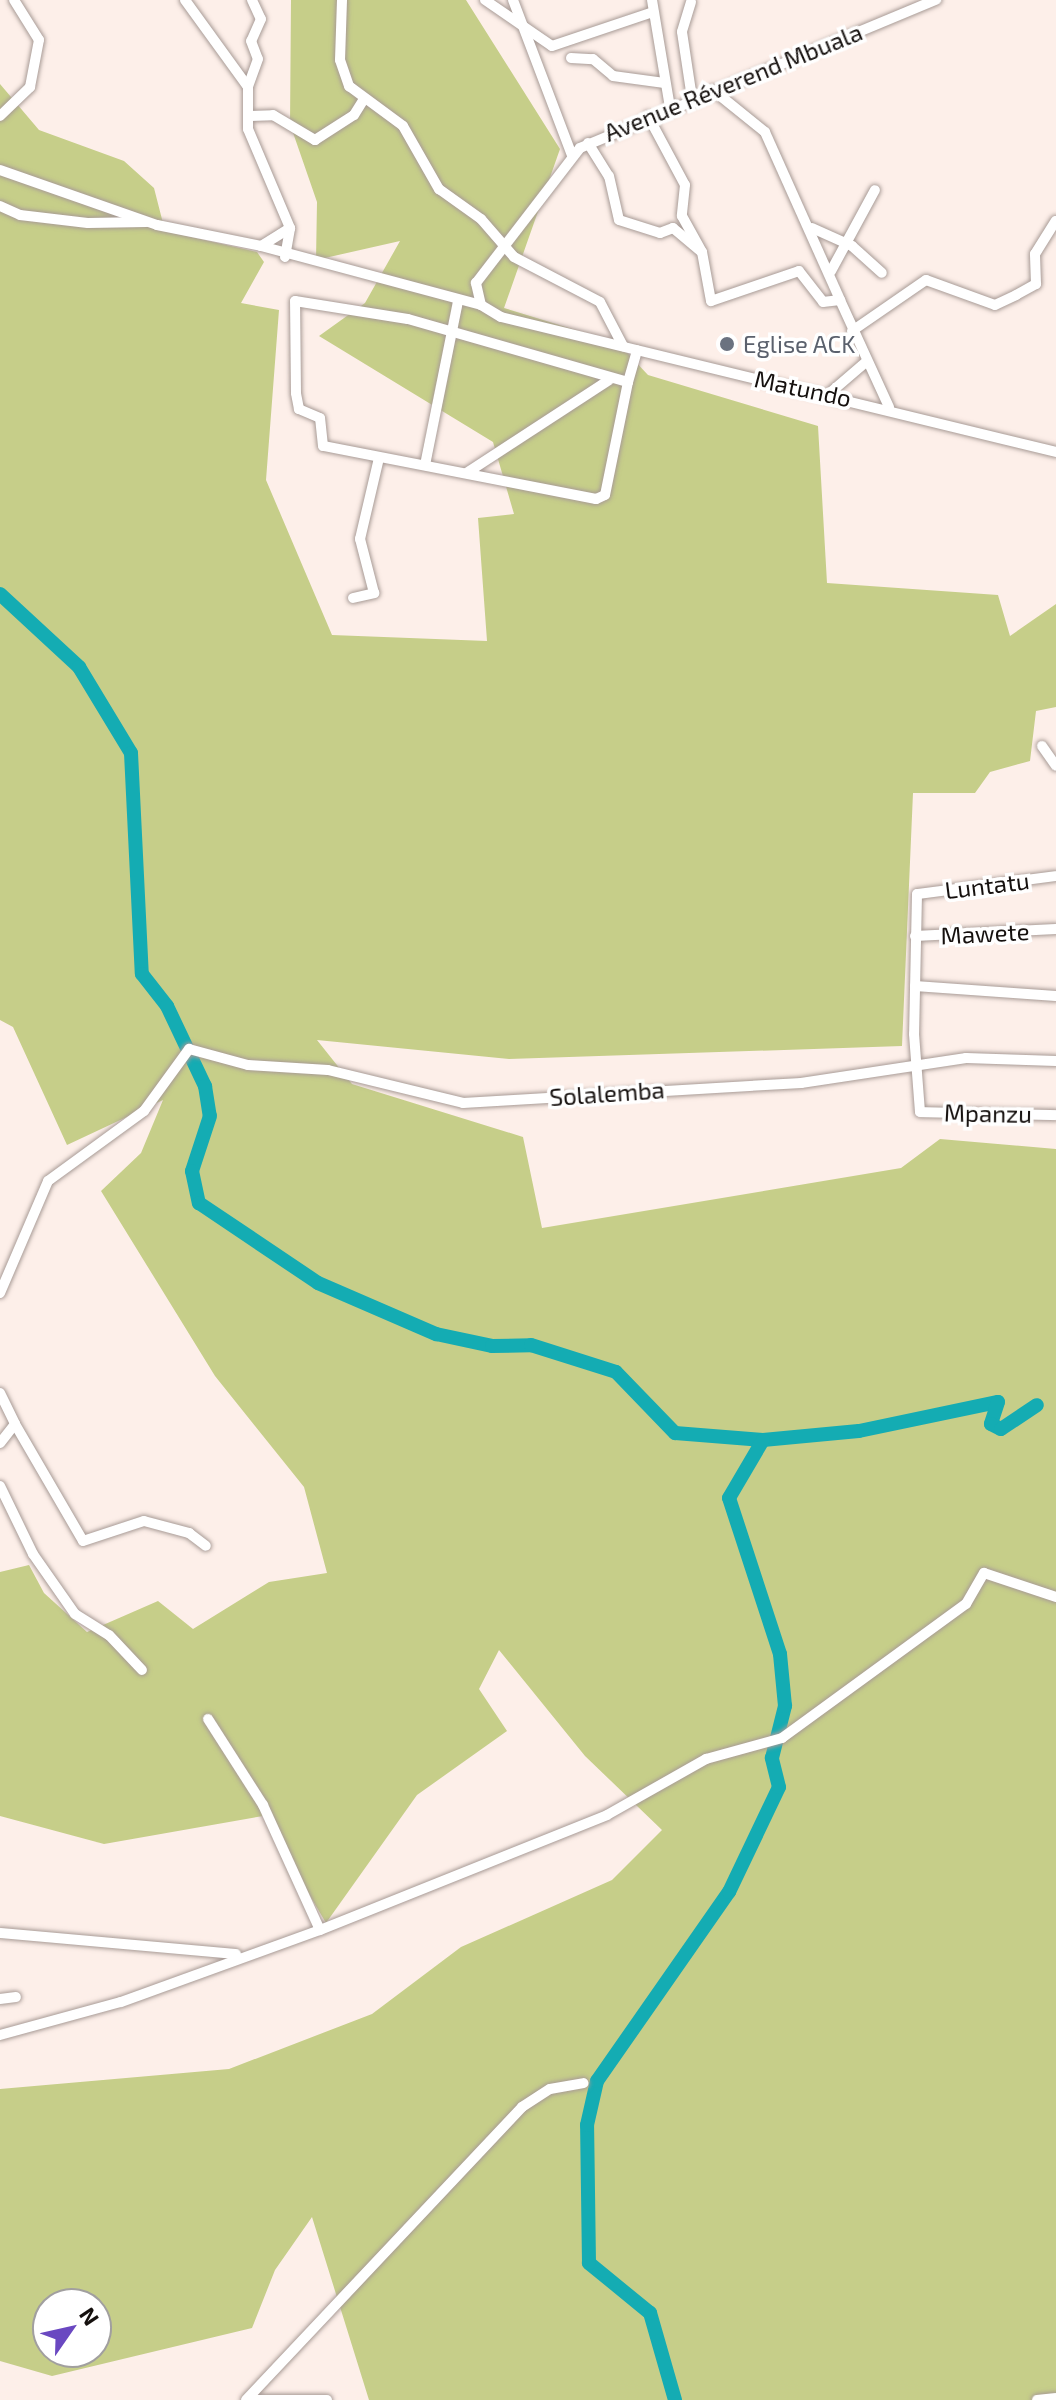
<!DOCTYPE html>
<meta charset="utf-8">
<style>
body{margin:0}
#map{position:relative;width:1056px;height:2400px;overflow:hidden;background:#fdefe9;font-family:"Exo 2",sans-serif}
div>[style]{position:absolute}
.green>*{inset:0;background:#c6ce89}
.river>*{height:14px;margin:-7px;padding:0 7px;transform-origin:7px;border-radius:7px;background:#14acb3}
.roads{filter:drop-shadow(0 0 2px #a89b96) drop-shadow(0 0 2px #a89b96)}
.minor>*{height:10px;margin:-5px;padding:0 5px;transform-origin:5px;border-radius:5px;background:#fff}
.dots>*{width:22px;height:22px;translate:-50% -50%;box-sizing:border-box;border:4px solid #fff;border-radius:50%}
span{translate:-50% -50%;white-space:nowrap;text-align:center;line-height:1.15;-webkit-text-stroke:7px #fff;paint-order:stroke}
.street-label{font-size:24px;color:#15100e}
.worship-label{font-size:24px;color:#5b616d}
.left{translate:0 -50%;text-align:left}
.north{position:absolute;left:32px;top:2288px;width:80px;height:80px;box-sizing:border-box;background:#fff;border:2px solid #a19f9f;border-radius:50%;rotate:56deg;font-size:22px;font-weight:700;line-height:32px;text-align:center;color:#15100e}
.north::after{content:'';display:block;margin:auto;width:28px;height:36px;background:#6a48c1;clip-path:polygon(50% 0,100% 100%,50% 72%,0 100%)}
</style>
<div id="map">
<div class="green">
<div style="clip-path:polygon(evenodd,291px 0,466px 0,560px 149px,504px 308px,618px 343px,648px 375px,818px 426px,827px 583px,998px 595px,1010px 636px,1056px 604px,1056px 707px,1036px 711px,1030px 761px,990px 772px,975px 793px,913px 793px,902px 1046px,509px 1059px,317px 1040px,352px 1084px,523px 1137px,542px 1228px,901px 1168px,940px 1139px,1056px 1149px,1056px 2400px,369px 2400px,312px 2217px,275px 2270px,252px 2328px,52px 2376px,0 2361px,0 2089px,229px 2069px,372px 2014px,461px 1947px,612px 1880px,662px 1830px,585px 1756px,499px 1650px,479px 1689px,507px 1731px,417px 1795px,326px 1923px,263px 1816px,104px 1844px,0 1816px,0 1572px,29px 1565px,44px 1593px,87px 1632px,158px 1601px,193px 1629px,269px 1582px,327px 1573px,304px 1487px,215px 1376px,101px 1191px,141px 1153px,163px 1100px,67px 1145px,13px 1027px,0 1020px,0 84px,39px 130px,124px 161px,154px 188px,165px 231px,257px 252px,264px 262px,241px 303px,279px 310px,266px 480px,332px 635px,487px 641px,478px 518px,514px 514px,493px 442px,319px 336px,365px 303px,400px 241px,316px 260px,317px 202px,290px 124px,291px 0,48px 2304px,96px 2304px,96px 2352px,48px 2352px,48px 2304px)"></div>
</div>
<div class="river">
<div style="left:0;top:594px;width:108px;rotate:42.7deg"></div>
<div style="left:79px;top:667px;width:100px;rotate:58.8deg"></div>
<div style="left:131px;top:753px;width:221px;rotate:87.2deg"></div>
<div style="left:142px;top:974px;width:41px;rotate:52deg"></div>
<div style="left:167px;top:1006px;width:89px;rotate:64.6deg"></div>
<div style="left:205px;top:1086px;width:30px;rotate:81deg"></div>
<div style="left:210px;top:1116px;width:58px;rotate:108.1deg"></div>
<div style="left:192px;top:1171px;width:33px;rotate:78deg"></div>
<div style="left:199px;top:1203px;width:143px;rotate:33.9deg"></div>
<div style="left:318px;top:1283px;width:129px;rotate:23.4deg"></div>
<div style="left:436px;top:1334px;width:57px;rotate:12.1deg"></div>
<div style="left:492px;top:1346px;width:39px;rotate:-1deg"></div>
<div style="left:531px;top:1345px;width:89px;rotate:17.6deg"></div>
<div style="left:616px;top:1372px;width:85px;rotate:46deg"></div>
<div style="left:675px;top:1433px;width:88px;rotate:4.5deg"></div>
<div style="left:763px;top:1440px;width:96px;rotate:-5.4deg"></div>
<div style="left:859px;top:1431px;width:142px;rotate:-11.8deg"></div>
<div style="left:998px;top:1402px;width:23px;rotate:108deg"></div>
<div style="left:991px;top:1424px;width:11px;rotate:27deg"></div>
<div style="left:1001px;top:1429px;width:43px;rotate:-33.7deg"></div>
<div style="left:675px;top:2400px;width:91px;rotate:-106deg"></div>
<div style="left:650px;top:2313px;width:79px;rotate:-140.7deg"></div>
<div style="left:589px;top:2263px;width:138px;rotate:-90.8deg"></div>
<div style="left:587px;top:2125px;width:45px;rotate:-77.2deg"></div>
<div style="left:597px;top:2081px;width:231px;rotate:-55.1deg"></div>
<div style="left:729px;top:1892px;width:116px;rotate:-64.5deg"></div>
<div style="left:779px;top:1787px;width:30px;rotate:-104deg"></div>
<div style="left:772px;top:1758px;width:54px;rotate:-76deg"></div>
<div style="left:785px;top:1706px;width:52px;rotate:-95.5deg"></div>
<div style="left:780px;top:1654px;width:164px;rotate:-108.1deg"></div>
<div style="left:729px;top:1498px;width:67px;rotate:-59.6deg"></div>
</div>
<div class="roads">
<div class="minor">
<div style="left:185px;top:0;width:107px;rotate:54.1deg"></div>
<div style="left:252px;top:0;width:21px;rotate:65deg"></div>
<div style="left:261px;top:19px;width:24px;rotate:114deg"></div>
<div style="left:251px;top:41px;width:19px;rotate:69deg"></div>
<div style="left:258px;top:59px;width:30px;rotate:110deg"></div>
<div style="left:248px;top:87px;width:42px;rotate:90deg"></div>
<div style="left:248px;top:129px;width:108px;rotate:67deg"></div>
<div style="left:290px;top:228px;width:34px;rotate:148deg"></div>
<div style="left:342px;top:0;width:60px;rotate:91.9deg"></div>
<div style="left:340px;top:60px;width:28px;rotate:71deg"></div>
<div style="left:349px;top:86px;width:67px;rotate:36.5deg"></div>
<div style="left:403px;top:126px;width:73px;rotate:60.3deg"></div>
<div style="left:439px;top:189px;width:52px;rotate:35.5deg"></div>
<div style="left:481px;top:219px;width:50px;rotate:49deg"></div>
<div style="left:514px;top:257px;width:97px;rotate:27.6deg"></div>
<div style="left:600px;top:302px;width:50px;rotate:62.4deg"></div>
<div style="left:485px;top:0;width:81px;rotate:34.5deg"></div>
<div style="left:552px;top:46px;width:107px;rotate:-18.6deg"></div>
<div style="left:513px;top:0;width:166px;rotate:69.2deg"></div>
<div style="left:652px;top:0;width:109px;rotate:80.5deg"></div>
<div style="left:691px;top:2px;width:31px;rotate:107deg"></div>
<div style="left:682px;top:32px;width:67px;rotate:81.4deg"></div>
<div style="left:571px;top:58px;width:22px;rotate:3deg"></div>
<div style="left:593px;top:59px;width:26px;rotate:40deg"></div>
<div style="left:613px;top:76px;width:52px;rotate:7.7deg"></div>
<div style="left:713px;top:90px;width:67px;rotate:38.9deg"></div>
<div style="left:765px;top:132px;width:184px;rotate:65.9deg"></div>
<div style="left:0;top:116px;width:42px;rotate:-44deg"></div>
<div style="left:30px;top:87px;width:48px;rotate:-79.2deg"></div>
<div style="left:39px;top:40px;width:47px;rotate:-122deg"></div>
<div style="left:250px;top:116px;width:23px;rotate:-2deg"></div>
<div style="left:273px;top:115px;width:49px;rotate:30.8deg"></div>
<div style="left:315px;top:140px;width:46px;rotate:-32.7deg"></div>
<div style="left:354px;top:115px;width:19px;rotate:-58deg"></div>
<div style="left:648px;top:116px;width:78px;rotate:61.8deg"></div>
<div style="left:685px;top:185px;width:31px;rotate:96deg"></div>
<div style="left:682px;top:216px;width:41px;rotate:60.9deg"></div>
<div style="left:588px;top:143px;width:39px;rotate:58deg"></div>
<div style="left:609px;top:176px;width:45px;rotate:77.2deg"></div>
<div style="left:619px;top:220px;width:43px;rotate:17.6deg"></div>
<div style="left:660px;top:233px;width:14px;rotate:-21deg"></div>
<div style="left:673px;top:228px;width:38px;rotate:40deg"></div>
<div style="left:702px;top:252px;width:50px;rotate:79.6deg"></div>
<div style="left:711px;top:301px;width:93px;rotate:-18.8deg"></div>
<div style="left:799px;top:271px;width:39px;rotate:52deg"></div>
<div style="left:823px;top:302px;width:17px;rotate:-7deg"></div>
<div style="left:840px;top:300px;width:118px;rotate:65.4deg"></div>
<div style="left:0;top:170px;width:166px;rotate:19.3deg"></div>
<div style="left:157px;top:225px;width:106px;rotate:11.4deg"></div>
<div style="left:261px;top:246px;width:228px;rotate:15deg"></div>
<div style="left:481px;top:305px;width:23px;rotate:31deg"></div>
<div style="left:501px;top:317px;width:571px;rotate:13.67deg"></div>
<div style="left:0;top:206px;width:22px;rotate:24deg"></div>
<div style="left:20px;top:215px;width:68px;rotate:6.7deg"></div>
<div style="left:88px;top:223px;width:58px;rotate:-1deg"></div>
<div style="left:812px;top:228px;width:44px;rotate:24.2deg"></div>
<div style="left:852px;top:246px;width:40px;rotate:42deg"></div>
<div style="left:285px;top:257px;width:29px;rotate:-80deg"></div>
<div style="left:831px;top:271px;width:92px;rotate:-61.5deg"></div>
<div style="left:481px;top:305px;width:23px;rotate:-103deg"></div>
<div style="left:476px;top:283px;width:170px;rotate:-52.4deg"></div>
<div style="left:580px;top:148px;width:386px;rotate:-22.6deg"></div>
<div style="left:852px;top:331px;width:90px;rotate:-34.6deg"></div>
<div style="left:926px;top:280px;width:73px;rotate:19.9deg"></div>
<div style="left:995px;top:305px;width:23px;rotate:-25deg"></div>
<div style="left:1016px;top:295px;width:23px;rotate:-29deg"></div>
<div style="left:1036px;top:284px;width:30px;rotate:-92deg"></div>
<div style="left:1035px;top:254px;width:39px;rotate:-58deg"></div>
<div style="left:628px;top:382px;width:115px;rotate:101.5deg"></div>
<div style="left:605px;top:495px;width:10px;rotate:156deg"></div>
<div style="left:596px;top:499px;width:278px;rotate:-169deg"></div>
<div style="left:323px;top:446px;width:28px;rotate:-96deg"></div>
<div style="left:320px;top:418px;width:23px;rotate:-157deg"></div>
<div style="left:299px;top:409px;width:16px;rotate:-101deg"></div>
<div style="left:296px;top:393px;width:92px;rotate:-90.6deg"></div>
<div style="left:295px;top:301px;width:114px;rotate:9.1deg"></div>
<div style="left:408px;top:319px;width:229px;rotate:16deg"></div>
<div style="left:628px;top:382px;width:33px;rotate:-74deg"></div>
<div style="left:831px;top:392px;width:46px;rotate:-40.6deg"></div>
<div style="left:425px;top:465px;width:166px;rotate:-78.6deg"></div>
<div style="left:468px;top:472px;width:168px;rotate:-33.1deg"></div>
<div style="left:353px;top:598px;width:22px;rotate:-13deg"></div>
<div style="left:374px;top:593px;width:56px;rotate:-104.5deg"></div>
<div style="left:360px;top:539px;width:83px;rotate:-76.8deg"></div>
<div style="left:1042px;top:746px;width:24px;rotate:55deg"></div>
<div style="left:1056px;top:876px;width:140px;rotate:172.6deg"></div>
<div style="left:917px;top:894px;width:140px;rotate:91.2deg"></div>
<div style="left:914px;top:1034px;width:78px;rotate:85.6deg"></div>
<div style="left:920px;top:1112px;width:136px;rotate:1.3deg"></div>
<div style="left:915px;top:936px;width:141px;rotate:-2.8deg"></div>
<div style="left:915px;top:986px;width:141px;rotate:4.1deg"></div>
<div style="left:0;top:1293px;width:122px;rotate:-66.8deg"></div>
<div style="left:48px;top:1181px;width:119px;rotate:-36.1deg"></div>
<div style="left:144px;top:1111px;width:77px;rotate:-54deg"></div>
<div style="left:189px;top:1049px;width:61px;rotate:15.2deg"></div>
<div style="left:248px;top:1065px;width:80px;rotate:3.6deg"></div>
<div style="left:328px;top:1070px;width:139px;rotate:13.7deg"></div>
<div style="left:463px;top:1103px;width:339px;rotate:-3.4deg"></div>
<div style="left:801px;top:1083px;width:167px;rotate:-8.6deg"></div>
<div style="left:966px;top:1058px;width:90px;rotate:1.9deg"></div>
<div style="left:0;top:1393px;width:34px;rotate:64deg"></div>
<div style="left:15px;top:1424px;width:24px;rotate:128deg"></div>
<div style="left:15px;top:1424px;width:135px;rotate:59.8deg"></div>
<div style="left:83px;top:1541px;width:64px;rotate:-18.2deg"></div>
<div style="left:144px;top:1521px;width:47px;rotate:14.9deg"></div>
<div style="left:189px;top:1533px;width:21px;rotate:37deg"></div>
<div style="left:0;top:1486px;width:76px;rotate:64.1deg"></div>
<div style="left:33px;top:1554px;width:73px;rotate:55deg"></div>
<div style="left:75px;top:1614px;width:40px;rotate:32deg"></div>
<div style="left:109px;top:1635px;width:48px;rotate:46.7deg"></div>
<div style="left:208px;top:1719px;width:102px;rotate:57.4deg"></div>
<div style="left:263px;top:1805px;width:137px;rotate:65.5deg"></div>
<div style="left:0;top:1933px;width:237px;rotate:5.1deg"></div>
<div style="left:0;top:1999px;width:16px;rotate:-7deg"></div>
<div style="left:0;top:2035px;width:125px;rotate:-15.3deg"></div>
<div style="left:121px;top:2002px;width:212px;rotate:-19.9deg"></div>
<div style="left:320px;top:1930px;width:309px;rotate:-21.8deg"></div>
<div style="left:607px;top:1815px;width:114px;rotate:-29.5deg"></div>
<div style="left:706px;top:1759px;width:79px;rotate:-15.4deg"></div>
<div style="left:782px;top:1738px;width:228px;rotate:-36.1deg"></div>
<div style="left:966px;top:1604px;width:36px;rotate:-60deg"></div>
<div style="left:984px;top:1573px;width:76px;rotate:18.4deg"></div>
<div style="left:246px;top:2400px;width:403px;rotate:-46.7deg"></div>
<div style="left:522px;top:2107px;width:33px;rotate:-33deg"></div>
<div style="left:550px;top:2089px;width:34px;rotate:-10deg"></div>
<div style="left:247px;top:2400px;width:80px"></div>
<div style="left:1037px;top:2400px;width:19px;rotate:-6deg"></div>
</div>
</div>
<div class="dots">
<div style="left:727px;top:344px;background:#6b7280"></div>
</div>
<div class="street-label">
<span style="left:733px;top:82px;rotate:-22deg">Avenue Réverend Mbuala</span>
<span style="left:803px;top:388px;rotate:12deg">Matundo</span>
<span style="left:987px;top:885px;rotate:-7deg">Luntatu</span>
<span style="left:985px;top:933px;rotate:-3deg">Mawete</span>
<span style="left:607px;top:1093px;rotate:-4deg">Solalemba</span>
<span style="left:988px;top:1113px;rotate:1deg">Mpanzu</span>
</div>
<div class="worship-label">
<span class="left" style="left:743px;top:344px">Eglise ACK</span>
</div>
<div class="north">N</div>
</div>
